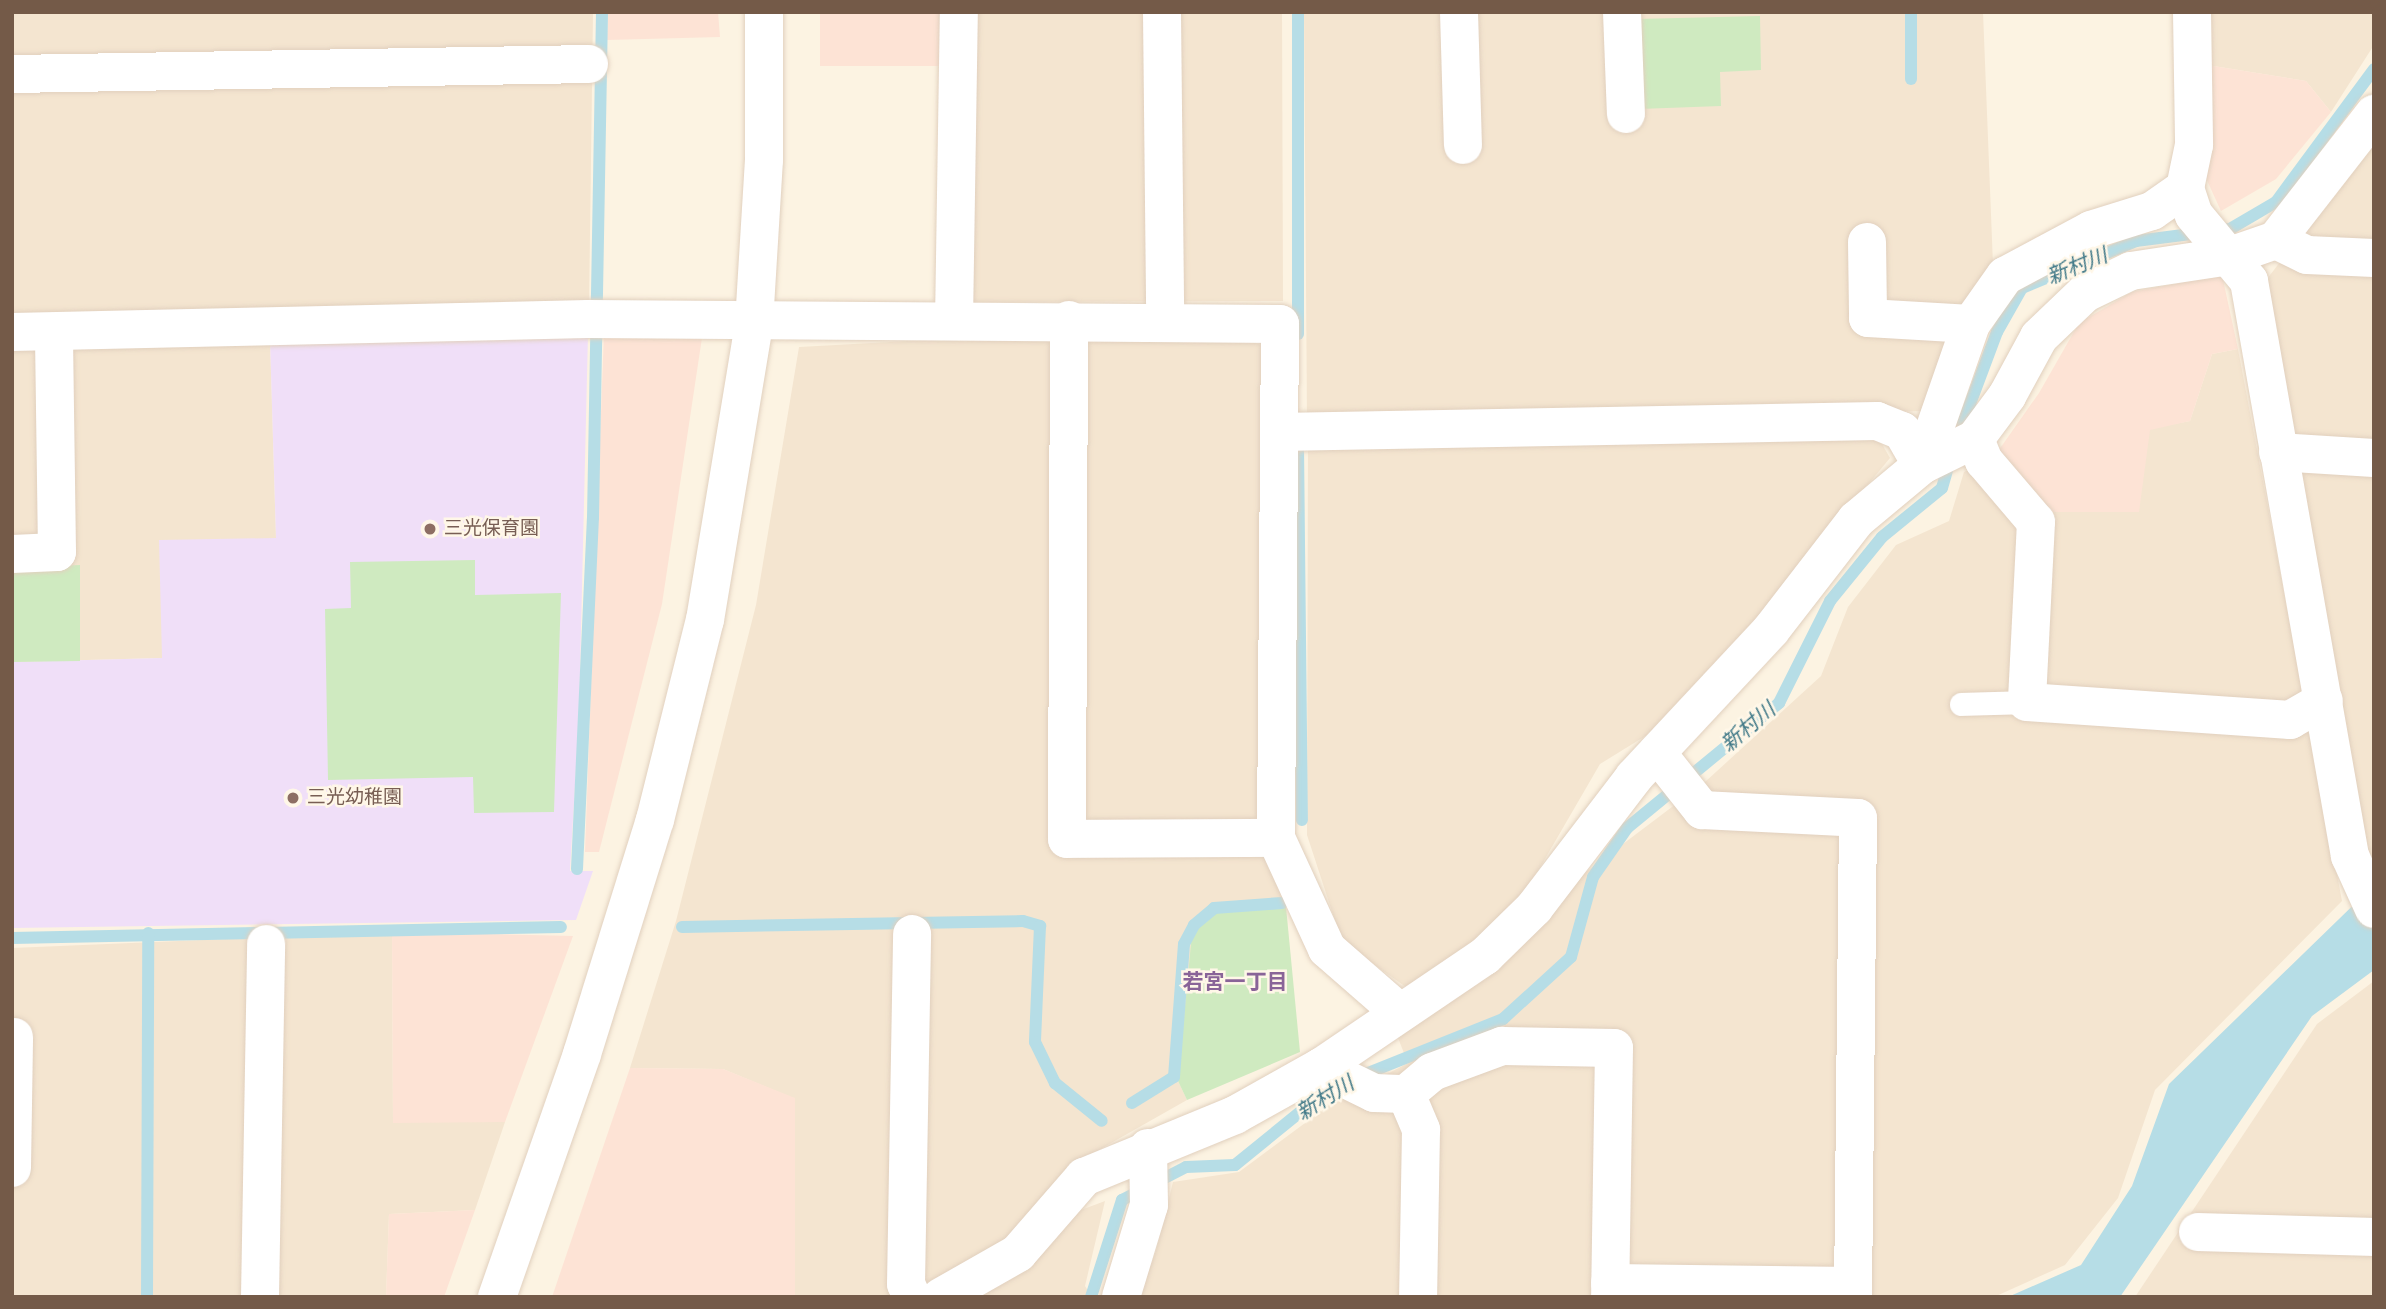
<!DOCTYPE html>
<meta charset="utf-8">
<style>
body{margin:0}
#map{position:relative;width:2386px;height:1309px;overflow:hidden;background:#fcf3e2;font-family:"Nunito Sans","Noto Sans JP",sans-serif}
div>[style]{position:absolute}
.residential>*{inset:0;background:#f4e5d0}
.commercial>*{inset:0;background:#fde3d5}
.education>*{inset:0;background:#f0dff8}
.green>*{inset:0;background:#cfeac0}
.water>*{inset:0;background:#b6dde6}
.stream>*{height:12px;margin:-6px;padding:0 6px;transform-origin:6px;border-radius:6px;background:#b6dde6}
.roads{filter:drop-shadow(0 0 2px #e1d0be) drop-shadow(0 0 2px #e1d0be)}
.service>*{height:23px;margin:-11.5px;padding:0 11.5px;transform-origin:11.5px;border-radius:11.5px;background:#fff}
.minor>*{height:38px;margin:-19px;padding:0 19px;transform-origin:19px;border-radius:19px;background:#fff}
.tertiary>*{height:38px;margin:-19px;padding:0 19px;transform-origin:19px;border-radius:19px;background:#fff}
.dots>*{width:19px;height:19px;translate:-50% -50%;box-sizing:border-box;border:4px solid #fff7e8;border-radius:50%}
span{translate:-50% -50%;white-space:nowrap;text-align:center;line-height:1.15;-webkit-text-stroke:5px #fff7e8;paint-order:stroke}
.education-label{font-size:19px;color:#785e54}
.left{translate:0 -50%;text-align:left}
.water-label{font-size:21px;color:#417988;font-style:italic}
.neighbourhood-label{font-size:21px;color:#896498;font-weight:700}
.frame{position:absolute;inset:0;border:14px solid #745a48;pointer-events:none}
</style>
<div id="map">
<div class="residential">
<div style="clip-path:polygon(12px 12px,593px 12px,589px 307px,12px 318px)"></div>
<div style="clip-path:polygon(947px 12px,1282px 12px,1283px 301px,942px 302px)"></div>
<div style="clip-path:polygon(1304px 12px,1983px 12px,1993px 265px,1927px 411px,1307px 420px)"></div>
<div style="clip-path:polygon(2201px 12px,2374px 12px,2374px 45px,2331px 112px,2306px 81px,2201px 64px)"></div>
<div style="clip-path:polygon(2374px 140px,2374px 861px,2364px 859px,2267px 279px)"></div>
<div style="clip-path:polygon(1236px 334px,1265px 347px,1286px 907px,1215px 910px,1178px 1081px,1187px 1100px,1067px 1168px,1011px 1241px,897px 1297px,795px 1297px,795px 1099px,723px 1069px,630px 1068px,676px 921px,756px 605px,799px 347px,964px 338px)"></div>
<div style="clip-path:polygon(270px 340px,276px 538px,162px 658px,12px 662px,12px 347px)"></div>
<div style="clip-path:polygon(2238px 349px,2342px 901px,2155px 1090px,2118px 1198px,2065px 1265px,1994px 1297px,1139px 1297px,1156px 1251px,1173px 1182px,1239px 1172px,1332px 1103px,1408px 1063px,1394px 1028px,1578px 878px,1705px 782px,1821px 676px,1848px 607px,1896px 545px,1949px 521px,1964px 472px,1994px 457px,2190px 421px,2212px 354px)"></div>
<div style="clip-path:polygon(1875px 432px,1890px 458px,1673px 719px,1600px 764px,1510px 919px,1406px 987px,1342px 942px,1307px 835px,1308px 442px)"></div>
<div style="clip-path:polygon(392px 932px,393px 1122px,505px 1122px,475px 1210px,389px 1214px,386px 1297px,12px 1297px,12px 948px)"></div>
<div style="clip-path:polygon(2374px 981px,2374px 1297px,2135px 1297px,2317px 1024px)"></div>
<div style="clip-path:polygon(1105px 1201px,1085px 1286px,1092px 1297px,974px 1297px,1032px 1260px,1081px 1210px)"></div>
</div>
<div class="commercial">
<div style="clip-path:polygon(608px 12px,718px 12px,720px 37px,607px 40px)"></div>
<div style="clip-path:polygon(820px 12px,947px 12px,946px 66px,820px 66px)"></div>
<div style="clip-path:polygon(2201px 64px,2306px 81px,2331px 112px,2276px 179px,2221px 211px,2205px 176px)"></div>
<div style="clip-path:polygon(2222px 275px,2238px 349px,2212px 354px,2190px 421px,2150px 430px,2139px 512px,2048px 512px,1994px 457px,2039px 393px,2079px 323px,2132px 292px)"></div>
<div style="clip-path:polygon(703px 331px,662px 604px,599px 852px,585px 852px,604px 332px)"></div>
<div style="clip-path:polygon(392px 932px,573px 936px,505px 1122px,393px 1123px)"></div>
<div style="clip-path:polygon(630px 1068px,723px 1069px,795px 1098px,795px 1297px,552px 1297px)"></div>
<div style="clip-path:polygon(475px 1210px,444px 1297px,386px 1297px,389px 1214px)"></div>
</div>
<div class="education">
<div style="clip-path:polygon(588px 334px,579px 715px,570px 871px,593px 871px,576px 920px,12px 928px,12px 662px,162px 658px,159px 540px,276px 538px,270px 340px)"></div>
</div>
<div class="green">
<div style="clip-path:polygon(1760px 16px,1761px 70px,1720px 72px,1721px 106px,1639px 109px,1637px 19px)"></div>
<div style="clip-path:polygon(475px 560px,475px 595px,561px 593px,554px 812px,474px 813px,473px 777px,328px 780px,325px 609px,351px 608px,350px 562px)"></div>
<div style="clip-path:polygon(80px 565px,80px 661px,12px 662px,12px 568px)"></div>
<div style="clip-path:polygon(1286px 907px,1300px 1052px,1187px 1100px,1178px 1081px,1192px 933px,1215px 910px)"></div>
</div>
<div class="water">
<div style="clip-path:polygon(2374px 885px,2374px 970px,2312px 1016px,2120px 1297px,2008px 1297px,2081px 1265px,2132px 1186px,2169px 1084px)"></div>
</div>
<div class="stream">
<div style="left:1298px;top:12px;width:322px;rotate:90deg"></div>
<div style="left:1911px;top:79px;width:67px;rotate:-90deg"></div>
<div style="left:1957px;top:439px;width:114px;rotate:-69.5deg"></div>
<div style="left:1997px;top:332px;width:51px;rotate:-60.4deg"></div>
<div style="left:2022px;top:288px;width:123px;rotate:-22.4deg"></div>
<div style="left:2136px;top:241px;width:95px;rotate:-7.3deg"></div>
<div style="left:2230px;top:229px;width:53px;rotate:-30.4deg"></div>
<div style="left:2276px;top:202px;width:165px;rotate:-53.6deg"></div>
<div style="left:1298px;top:447px;width:373px;rotate:89.4deg"></div>
<div style="left:577px;top:869px;width:351px;rotate:-87.4deg"></div>
<div style="left:593px;top:518px;width:506px;rotate:-88.98deg"></div>
<div style="left:682px;top:927px;width:341px;rotate:-1deg"></div>
<div style="left:1023px;top:921px;width:18px;rotate:16deg"></div>
<div style="left:1040px;top:926px;width:116px;rotate:92.5deg"></div>
<div style="left:1035px;top:1042px;width:46px;rotate:64deg"></div>
<div style="left:1055px;top:1083px;width:60px;rotate:39deg"></div>
<div style="left:12px;top:938px;width:549px;rotate:-1.15deg"></div>
<div style="left:1358px;top:1077px;width:156px;rotate:-21.8deg"></div>
<div style="left:1503px;top:1019px;width:92px;rotate:-42.4deg"></div>
<div style="left:1571px;top:957px;width:83px;rotate:-74.6deg"></div>
<div style="left:1593px;top:877px;width:60px;rotate:-55.2deg"></div>
<div style="left:1627px;top:828px;width:197px;rotate:-39.4deg"></div>
<div style="left:1779px;top:703px;width:114px;rotate:-63.4deg"></div>
<div style="left:1830px;top:601px;width:82px;rotate:-50.9deg"></div>
<div style="left:1882px;top:537px;width:77px;rotate:-39.2deg"></div>
<div style="left:1942px;top:488px;width:29px;rotate:-74deg"></div>
<div style="left:1132px;top:1103px;width:49px;rotate:-31.8deg"></div>
<div style="left:1174px;top:1077px;width:133px;rotate:-85.7deg"></div>
<div style="left:1184px;top:944px;width:21px;rotate:-62deg"></div>
<div style="left:1194px;top:925px;width:26px;rotate:-40deg"></div>
<div style="left:1214px;top:908px;width:68px;rotate:-4.2deg"></div>
<div style="left:147px;top:1297px;width:364px;rotate:-89.8deg"></div>
<div style="left:1091px;top:1297px;width:102px;rotate:-72.3deg"></div>
<div style="left:1122px;top:1200px;width:72px;rotate:-27.3deg"></div>
<div style="left:1186px;top:1167px;width:49px;rotate:-2.3deg"></div>
<div style="left:1235px;top:1165px;width:109px;rotate:-39.1deg"></div>
<div style="left:1320px;top:1096px;width:24px;rotate:-28deg"></div>
</div>
<div class="roads">
<div class="service">
<div style="left:1961px;top:704px;width:66px;rotate:-1.7deg"></div>
</div>
<div class="minor">
<div style="left:1162px;top:12px;width:309px;rotate:89.4deg"></div>
<div style="left:1459px;top:12px;width:133px;rotate:88.3deg"></div>
<div style="left:1622px;top:12px;width:102px;rotate:87.8deg"></div>
<div style="left:2192px;top:12px;width:133px;rotate:89.1deg"></div>
<div style="left:2194px;top:145px;width:44px;rotate:101.8deg"></div>
<div style="left:2185px;top:188px;width:28px;rotate:72deg"></div>
<div style="left:2194px;top:215px;width:86px;rotate:50.2deg"></div>
<div style="left:2249px;top:281px;width:584px;rotate:80.04deg"></div>
<div style="left:2350px;top:856px;width:58px;rotate:65.6deg"></div>
<div style="left:12px;top:74px;width:577px;rotate:-0.99deg"></div>
<div style="left:2276px;top:240px;width:34px;rotate:26deg"></div>
<div style="left:2307px;top:255px;width:67px;rotate:2.6deg"></div>
<div style="left:1867px;top:242px;width:76px;rotate:89.2deg"></div>
<div style="left:1868px;top:318px;width:103px;rotate:3.3deg"></div>
<div style="left:1069px;top:320px;width:519px;rotate:90.22deg"></div>
<div style="left:1067px;top:839px;width:209px;rotate:-0.3deg"></div>
<div style="left:954px;top:321px;width:309px;rotate:-89.1deg"></div>
<div style="left:12px;top:332px;width:576px;rotate:-1.29deg"></div>
<div style="left:588px;top:319px;width:692px;rotate:0.41deg"></div>
<div style="left:1280px;top:324px;width:514px;rotate:90.45deg"></div>
<div style="left:1276px;top:838px;width:122px;rotate:65.3deg"></div>
<div style="left:1327px;top:949px;width:94px;rotate:41.1deg"></div>
<div style="left:1279px;top:432px;width:598px;rotate:-1.05deg"></div>
<div style="left:1877px;top:421px;width:27px;rotate:22deg"></div>
<div style="left:1902px;top:431px;width:39px;rotate:60deg"></div>
<div style="left:1975px;top:439px;width:24px;rotate:68deg"></div>
<div style="left:1984px;top:461px;width:80px;rotate:49.6deg"></div>
<div style="left:2036px;top:522px;width:180px;rotate:92.9deg"></div>
<div style="left:2027px;top:702px;width:264px;rotate:3.9deg"></div>
<div style="left:2290px;top:720px;width:39px;rotate:-30deg"></div>
<div style="left:2278px;top:452px;width:96px;rotate:3.6deg"></div>
<div style="left:1922px;top:465px;width:149px;rotate:-70.8deg"></div>
<div style="left:1971px;top:324px;width:59px;rotate:-54.7deg"></div>
<div style="left:2005px;top:276px;width:98px;rotate:-28.1deg"></div>
<div style="left:2091px;top:230px;width:64px;rotate:-17.3deg"></div>
<div style="left:2152px;top:211px;width:40px;rotate:-34.9deg"></div>
<div style="left:12px;top:554px;width:45px;rotate:-2.5deg"></div>
<div style="left:57px;top:552px;width:220px;rotate:-90.8deg"></div>
<div style="left:1657px;top:753px;width:73px;rotate:51.7deg"></div>
<div style="left:1702px;top:810px;width:156px;rotate:2.9deg"></div>
<div style="left:1858px;top:818px;width:479px;rotate:90.6deg"></div>
<div style="left:1321px;top:1067px;width:59px;rotate:26.1deg"></div>
<div style="left:1374px;top:1093px;width:32px;rotate:2deg"></div>
<div style="left:1406px;top:1094px;width:34px;rotate:-40deg"></div>
<div style="left:1432px;top:1072px;width:75px;rotate:-20.4deg"></div>
<div style="left:1502px;top:1046px;width:112px;rotate:1deg"></div>
<div style="left:1614px;top:1048px;width:249px;rotate:90.9deg"></div>
<div style="left:1406px;top:1094px;width:39px;rotate:67deg"></div>
<div style="left:1421px;top:1130px;width:167px;rotate:91deg"></div>
<div style="left:12px;top:1168px;width:131px;rotate:-89.1deg"></div>
<div style="left:2198px;top:1232px;width:176px;rotate:1.6deg"></div>
<div style="left:1610px;top:1283px;width:243px;rotate:0.7deg"></div>
<div style="left:260px;top:1297px;width:353px;rotate:-89deg"></div>
<div style="left:912px;top:1297px;width:14px;rotate:-115deg"></div>
<div style="left:906px;top:1284px;width:350px;rotate:-89deg"></div>
<div style="left:941px;top:1297px;width:89px;rotate:-29.7deg"></div>
<div style="left:1018px;top:1253px;width:101px;rotate:-49deg"></div>
<div style="left:1084px;top:1177px;width:163px;rotate:-22.3deg"></div>
<div style="left:1235px;top:1115px;width:98px;rotate:-29.2deg"></div>
<div style="left:1321px;top:1067px;width:198px;rotate:-34.1deg"></div>
<div style="left:1485px;top:956px;width:69px;rotate:-44.4deg"></div>
<div style="left:1534px;top:908px;width:165px;rotate:-52.6deg"></div>
<div style="left:1634px;top:777px;width:201px;rotate:-47deg"></div>
<div style="left:1771px;top:630px;width:139px;rotate:-52.3deg"></div>
<div style="left:1856px;top:520px;width:86px;rotate:-39.8deg"></div>
<div style="left:1922px;top:465px;width:59px;rotate:-26.1deg"></div>
<div style="left:1975px;top:439px;width:54px;rotate:-53.3deg"></div>
<div style="left:2007px;top:396px;width:67px;rotate:-61.5deg"></div>
<div style="left:2039px;top:337px;width:64px;rotate:-43.7deg"></div>
<div style="left:2085px;top:293px;width:51px;rotate:-25.6deg"></div>
<div style="left:2131px;top:271px;width:100px;rotate:-8.6deg"></div>
<div style="left:2230px;top:256px;width:49px;rotate:-19.2deg"></div>
<div style="left:2276px;top:240px;width:160px;rotate:-52.1deg"></div>
<div style="left:1121px;top:1297px;width:96px;rotate:-73.1deg"></div>
<div style="left:1149px;top:1205px;width:57px;rotate:-91deg"></div>
</div>
<div class="tertiary">
<div style="left:497px;top:1297px;width:257px;rotate:-70.7deg"></div>
<div style="left:582px;top:1054px;width:245px;rotate:-72.7deg"></div>
<div style="left:655px;top:820px;width:206px;rotate:-76deg"></div>
<div style="left:705px;top:620px;width:301px;rotate:-80.6deg"></div>
<div style="left:754px;top:323px;width:163px;rotate:-86.5deg"></div>
<div style="left:764px;top:160px;width:148px;rotate:-90deg"></div>
</div>
</div>
<div class="dots">
<div style="left:430px;top:529px;background:#8d6e63"></div>
<div style="left:293px;top:798px;background:#8d6e63"></div>
</div>
<div class="education-label">
<span class="left" style="left:444px;top:529px">三光保育園</span>
<span class="left" style="left:307px;top:798px">三光幼稚園</span>
</div>
<div class="water-label">
<span style="left:2077px;top:266px;rotate:-22deg">新村川</span>
<span style="left:1748px;top:727px;rotate:-40deg">新村川</span>
<span style="left:1325px;top:1098px;rotate:-32deg">新村川</span>
</div>
<div class="neighbourhood-label">
<span style="left:1235px;top:982px">若宮一丁目</span>
</div>
<div class="frame"></div>
</div>
